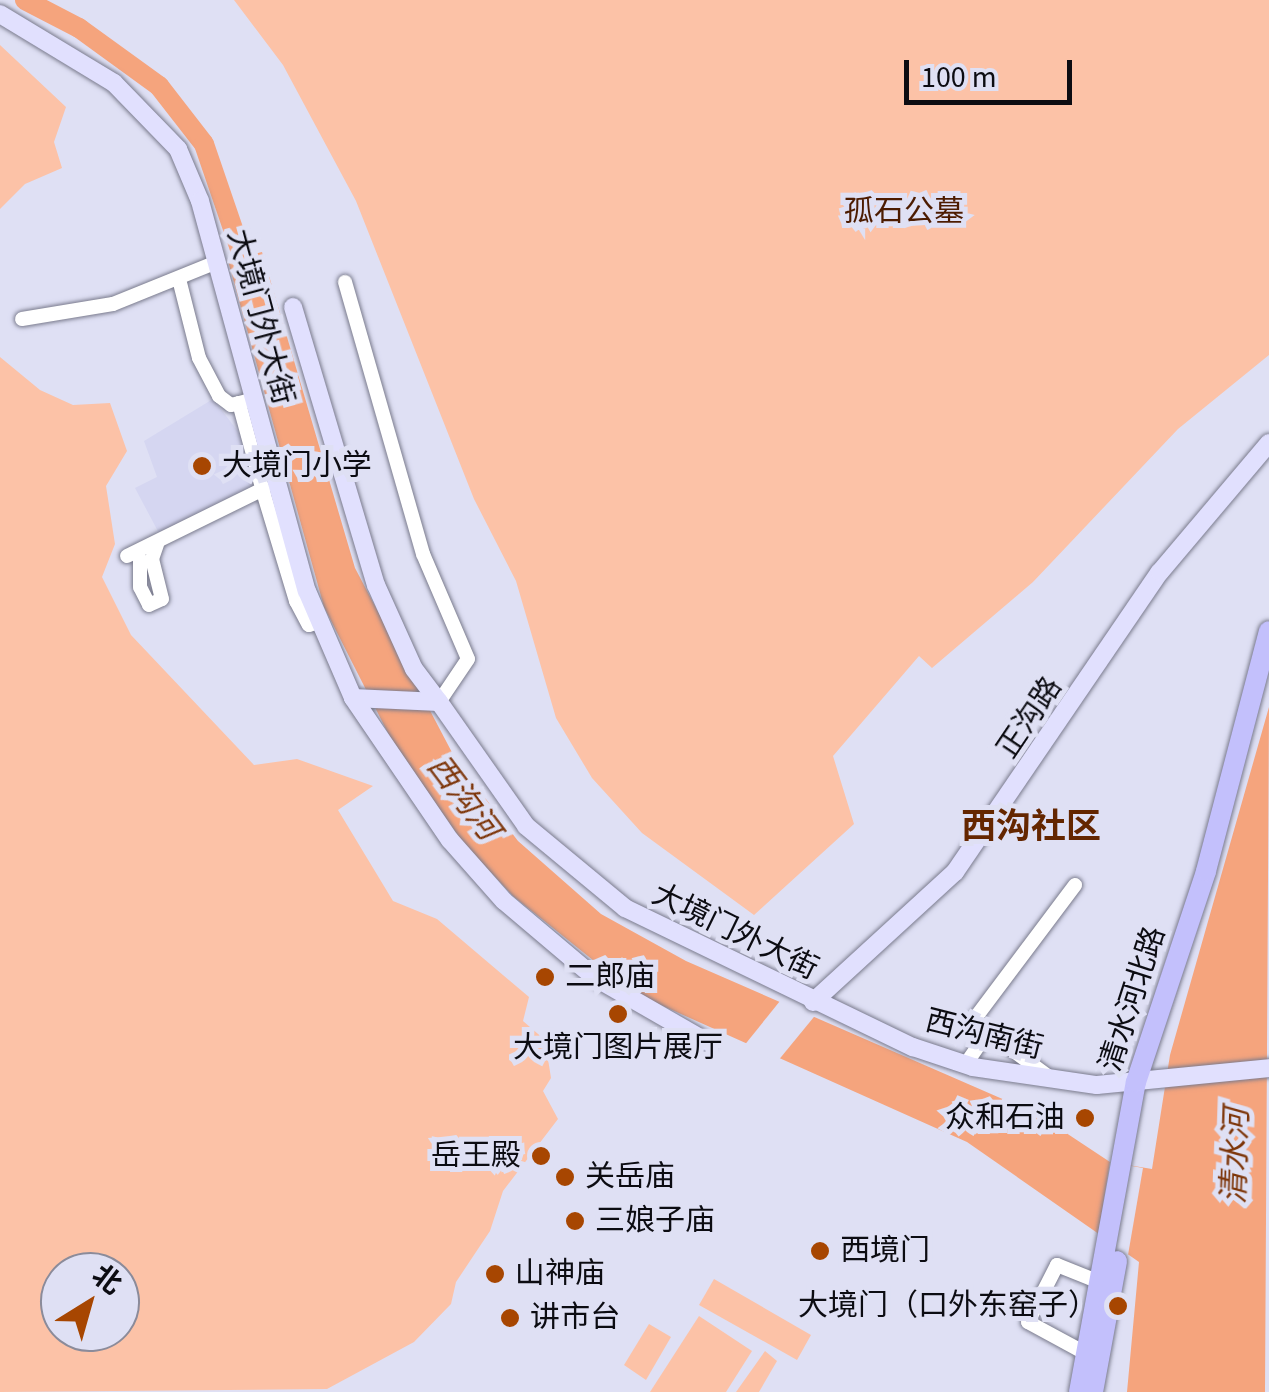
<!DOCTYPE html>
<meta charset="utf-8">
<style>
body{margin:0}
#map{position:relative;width:1269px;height:1392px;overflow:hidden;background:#dfe0f4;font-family:"Source Sans 3","Noto Sans SC",sans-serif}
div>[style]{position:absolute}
.built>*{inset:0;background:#d5d6f1}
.green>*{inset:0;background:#fcc2a7}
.water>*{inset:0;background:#f5a47d}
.pier>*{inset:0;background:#dfe0f4}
.river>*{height:20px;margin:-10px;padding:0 10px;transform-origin:10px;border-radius:10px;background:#f5a47d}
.roads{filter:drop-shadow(0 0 2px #7a7b8d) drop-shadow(0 0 2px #7a7b8d)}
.street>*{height:14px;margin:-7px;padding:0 7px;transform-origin:7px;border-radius:7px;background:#fff}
.secondary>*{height:18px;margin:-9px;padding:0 9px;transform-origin:9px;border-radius:9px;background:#e1e0fe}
.primary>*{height:20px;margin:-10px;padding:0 10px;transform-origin:10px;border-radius:10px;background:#c3c0fc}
.dots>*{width:28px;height:28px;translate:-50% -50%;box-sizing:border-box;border:5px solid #dfe0f4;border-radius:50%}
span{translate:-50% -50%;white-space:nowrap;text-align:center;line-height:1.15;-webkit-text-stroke:10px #dfe0f4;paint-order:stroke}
.park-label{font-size:30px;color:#4c1b00}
.street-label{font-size:30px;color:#0c0c12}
.poi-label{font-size:30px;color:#0c0c12}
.left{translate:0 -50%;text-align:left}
.right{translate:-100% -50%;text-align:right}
.water-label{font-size:32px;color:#7d3509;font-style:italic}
.quarter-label{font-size:35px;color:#642600;font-weight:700}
.north{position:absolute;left:40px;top:1252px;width:100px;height:100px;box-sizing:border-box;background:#dfe0f4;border:2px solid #8b8b9a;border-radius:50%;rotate:37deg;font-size:28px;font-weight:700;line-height:40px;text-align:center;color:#0c0c12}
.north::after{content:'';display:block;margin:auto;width:35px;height:45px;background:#a74601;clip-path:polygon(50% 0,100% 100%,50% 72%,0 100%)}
.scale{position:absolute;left:904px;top:60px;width:168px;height:45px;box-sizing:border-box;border:5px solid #0c0c12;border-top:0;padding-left:12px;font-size:30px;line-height:35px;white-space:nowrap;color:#0c0c12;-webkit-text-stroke:8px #dfe0f4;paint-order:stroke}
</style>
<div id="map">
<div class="built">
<div style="clip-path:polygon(213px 399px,247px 443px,258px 483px,248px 495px,161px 537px,135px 488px,157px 477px,144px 441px)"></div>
</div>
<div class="green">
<div style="clip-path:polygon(234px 0,1269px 0,1269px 355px,1178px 429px,1033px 582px,932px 668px,919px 656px,833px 756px,854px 824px,754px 915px,642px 833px,592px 778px,556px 718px,516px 581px,474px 499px,356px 201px,283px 65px)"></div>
<div style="clip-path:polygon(0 45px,66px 107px,54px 142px,62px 168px,25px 184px,0 209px)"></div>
<div style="clip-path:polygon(evenodd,0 357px,40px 390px,73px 405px,110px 403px,127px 451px,106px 486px,115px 544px,102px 577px,131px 635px,254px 765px,297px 759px,373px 786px,338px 810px,393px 901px,437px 919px,529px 997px,523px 1021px,545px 1040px,551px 1078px,543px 1091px,558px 1119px,503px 1191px,490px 1231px,456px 1282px,451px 1304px,414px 1342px,327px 1389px,0 1392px,0 357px,60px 1272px,120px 1272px,120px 1332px,60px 1332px,60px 1272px)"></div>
<div style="clip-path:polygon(714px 1279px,811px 1335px,797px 1360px,699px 1305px)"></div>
<div style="clip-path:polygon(699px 1316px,752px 1351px,726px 1392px,650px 1392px)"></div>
<div style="clip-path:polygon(649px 1324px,671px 1337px,646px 1380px,624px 1365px)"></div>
<div style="clip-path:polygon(765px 1351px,777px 1361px,759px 1392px,736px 1392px)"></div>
</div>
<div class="water">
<div style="clip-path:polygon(262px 252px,355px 568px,456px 760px,518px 841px,601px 914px,686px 961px,1039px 1115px,1110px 1162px,1152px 1169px,1170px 1055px,1269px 707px,1265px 1392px,1127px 1392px,1139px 1262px,967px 1142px,634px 993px,513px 896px,464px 844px,391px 739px,324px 607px,228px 261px)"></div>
</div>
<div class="pier">
<div style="clip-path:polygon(784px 996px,818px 1012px,777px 1062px,743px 1047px)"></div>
<div style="clip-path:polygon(1110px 1162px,1143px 1168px,1128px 1255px,1097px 1242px)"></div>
</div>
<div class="river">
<div style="left:25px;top:0;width:61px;rotate:27.4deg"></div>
<div style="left:79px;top:28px;width:99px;rotate:35.9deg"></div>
<div style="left:159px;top:86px;width:73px;rotate:52.2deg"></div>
<div style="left:204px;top:144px;width:145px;rotate:71.1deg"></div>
</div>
<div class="roads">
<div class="street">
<div style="left:179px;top:279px;width:81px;rotate:75.8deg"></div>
<div style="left:199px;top:358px;width:43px;rotate:62.2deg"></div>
<div style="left:219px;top:396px;width:15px;rotate:37deg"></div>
<div style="left:231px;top:405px;width:8px;rotate:-14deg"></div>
<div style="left:345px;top:282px;width:283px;rotate:74deg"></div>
<div style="left:423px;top:554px;width:114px;rotate:66.8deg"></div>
<div style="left:468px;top:659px;width:52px;rotate:124deg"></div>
<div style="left:22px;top:319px;width:92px;rotate:-9.4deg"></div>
<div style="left:113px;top:304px;width:112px;rotate:-22deg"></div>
<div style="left:254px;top:399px;width:16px;rotate:165deg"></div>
<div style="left:239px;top:403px;width:95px;rotate:74.8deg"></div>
<div style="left:264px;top:495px;width:111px;rotate:73.2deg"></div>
<div style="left:296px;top:601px;width:27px;rotate:62deg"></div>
<div style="left:309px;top:625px;width:10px;rotate:-17deg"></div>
<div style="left:127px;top:556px;width:152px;rotate:-26.2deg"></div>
<div style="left:140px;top:559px;width:28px;rotate:90deg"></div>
<div style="left:140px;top:587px;width:20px;rotate:63deg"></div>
<div style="left:149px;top:605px;width:14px;rotate:-25deg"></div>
<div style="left:162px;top:599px;width:41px;rotate:-104deg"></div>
<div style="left:152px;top:559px;width:18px;rotate:-71deg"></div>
<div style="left:965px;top:1065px;width:40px;rotate:-55.1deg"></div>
<div style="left:1049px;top:1077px;width:94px;rotate:-143.6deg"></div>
<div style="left:973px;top:1021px;width:170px;rotate:-53.1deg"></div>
<div style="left:1087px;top:1354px;width:67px;rotate:-151.5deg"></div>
<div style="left:1028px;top:1322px;width:64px;rotate:-63deg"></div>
<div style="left:1057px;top:1265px;width:45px;rotate:22deg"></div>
</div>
<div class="secondary">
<div style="left:0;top:14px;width:133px;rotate:31.2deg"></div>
<div style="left:114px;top:83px;width:92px;rotate:45.9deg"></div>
<div style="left:178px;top:149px;width:56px;rotate:67.1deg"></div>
<div style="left:200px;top:201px;width:404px;rotate:74.7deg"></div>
<div style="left:307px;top:591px;width:116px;rotate:66.7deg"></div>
<div style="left:353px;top:698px;width:86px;rotate:2.7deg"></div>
<div style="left:439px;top:702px;width:151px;rotate:54.9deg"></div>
<div style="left:526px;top:826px;width:129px;rotate:39.6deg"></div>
<div style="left:625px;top:908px;width:320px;rotate:25.8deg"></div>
<div style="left:913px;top:1047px;width:63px;rotate:18.4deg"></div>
<div style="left:973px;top:1067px;width:125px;rotate:8.3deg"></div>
<div style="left:1097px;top:1085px;width:173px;rotate:-5.6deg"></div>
<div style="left:293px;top:307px;width:290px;rotate:73.4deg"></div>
<div style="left:376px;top:585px;width:92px;rotate:65.7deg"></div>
<div style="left:414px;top:669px;width:41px;rotate:52.9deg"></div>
<div style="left:353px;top:698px;width:172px;rotate:55.7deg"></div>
<div style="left:450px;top:840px;width:81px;rotate:48.5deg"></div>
<div style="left:504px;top:901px;width:118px;rotate:40.2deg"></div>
<div style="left:594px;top:977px;width:130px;rotate:29.9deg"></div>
<div style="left:813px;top:1002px;width:193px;rotate:-42.5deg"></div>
<div style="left:955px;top:872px;width:363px;rotate:-55.7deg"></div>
<div style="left:1160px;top:572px;width:169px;rotate:-49.8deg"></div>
</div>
<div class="primary">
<div style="left:1079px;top:1392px;width:315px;rotate:-79.6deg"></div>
<div style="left:1136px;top:1082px;width:222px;rotate:-71.6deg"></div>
<div style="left:1206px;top:871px;width:248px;rotate:-75.3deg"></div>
<div style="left:1093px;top:1392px;width:133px;rotate:-79.6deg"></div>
</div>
</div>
<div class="dots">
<div style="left:202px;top:466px;background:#a74601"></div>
<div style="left:545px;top:977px;background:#a74601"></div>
<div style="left:618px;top:1014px;background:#a74601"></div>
<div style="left:1085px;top:1118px;background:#a74601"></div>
<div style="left:541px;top:1156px;background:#a74601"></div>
<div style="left:565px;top:1177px;background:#a74601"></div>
<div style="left:575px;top:1221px;background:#a74601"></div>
<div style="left:820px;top:1251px;background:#a74601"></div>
<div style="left:495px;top:1274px;background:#a74601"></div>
<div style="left:1118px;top:1306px;background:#a74601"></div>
<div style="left:510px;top:1318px;background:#a74601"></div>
</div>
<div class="park-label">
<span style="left:904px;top:212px">孤石公墓</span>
</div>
<div class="street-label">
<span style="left:260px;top:317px;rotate:75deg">大境门外大街</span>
<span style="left:1030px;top:718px;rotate:-56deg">正沟路</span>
<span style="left:735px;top:932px;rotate:26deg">大境门外大街</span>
<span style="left:1133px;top:999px;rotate:-72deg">清水河北路</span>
<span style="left:984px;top:1035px;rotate:14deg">西沟南街</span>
</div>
<div class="poi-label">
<span class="left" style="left:222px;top:466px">大境门小学</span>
<span class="left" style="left:565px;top:977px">二郎庙</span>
<span style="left:618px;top:1048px">大境门图片展厅</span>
<span class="right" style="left:1065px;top:1118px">众和石油</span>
<span class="right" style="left:521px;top:1156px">岳王殿</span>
<span class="left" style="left:585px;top:1177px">关岳庙</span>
<span class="left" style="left:595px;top:1221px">三娘子庙</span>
<span class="left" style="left:840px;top:1251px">西境门</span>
<span class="left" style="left:515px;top:1274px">山神庙</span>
<span class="right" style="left:1098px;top:1306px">大境门（口外东窑子）</span>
<span class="left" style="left:530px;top:1318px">讲市台</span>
</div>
<div class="water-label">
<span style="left:463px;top:798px;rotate:53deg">西沟河</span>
<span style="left:1236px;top:1156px;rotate:-88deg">清水河</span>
</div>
<div class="quarter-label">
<span style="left:1031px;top:827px">西沟社区</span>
</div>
<div class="north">北</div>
<div class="scale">100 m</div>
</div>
